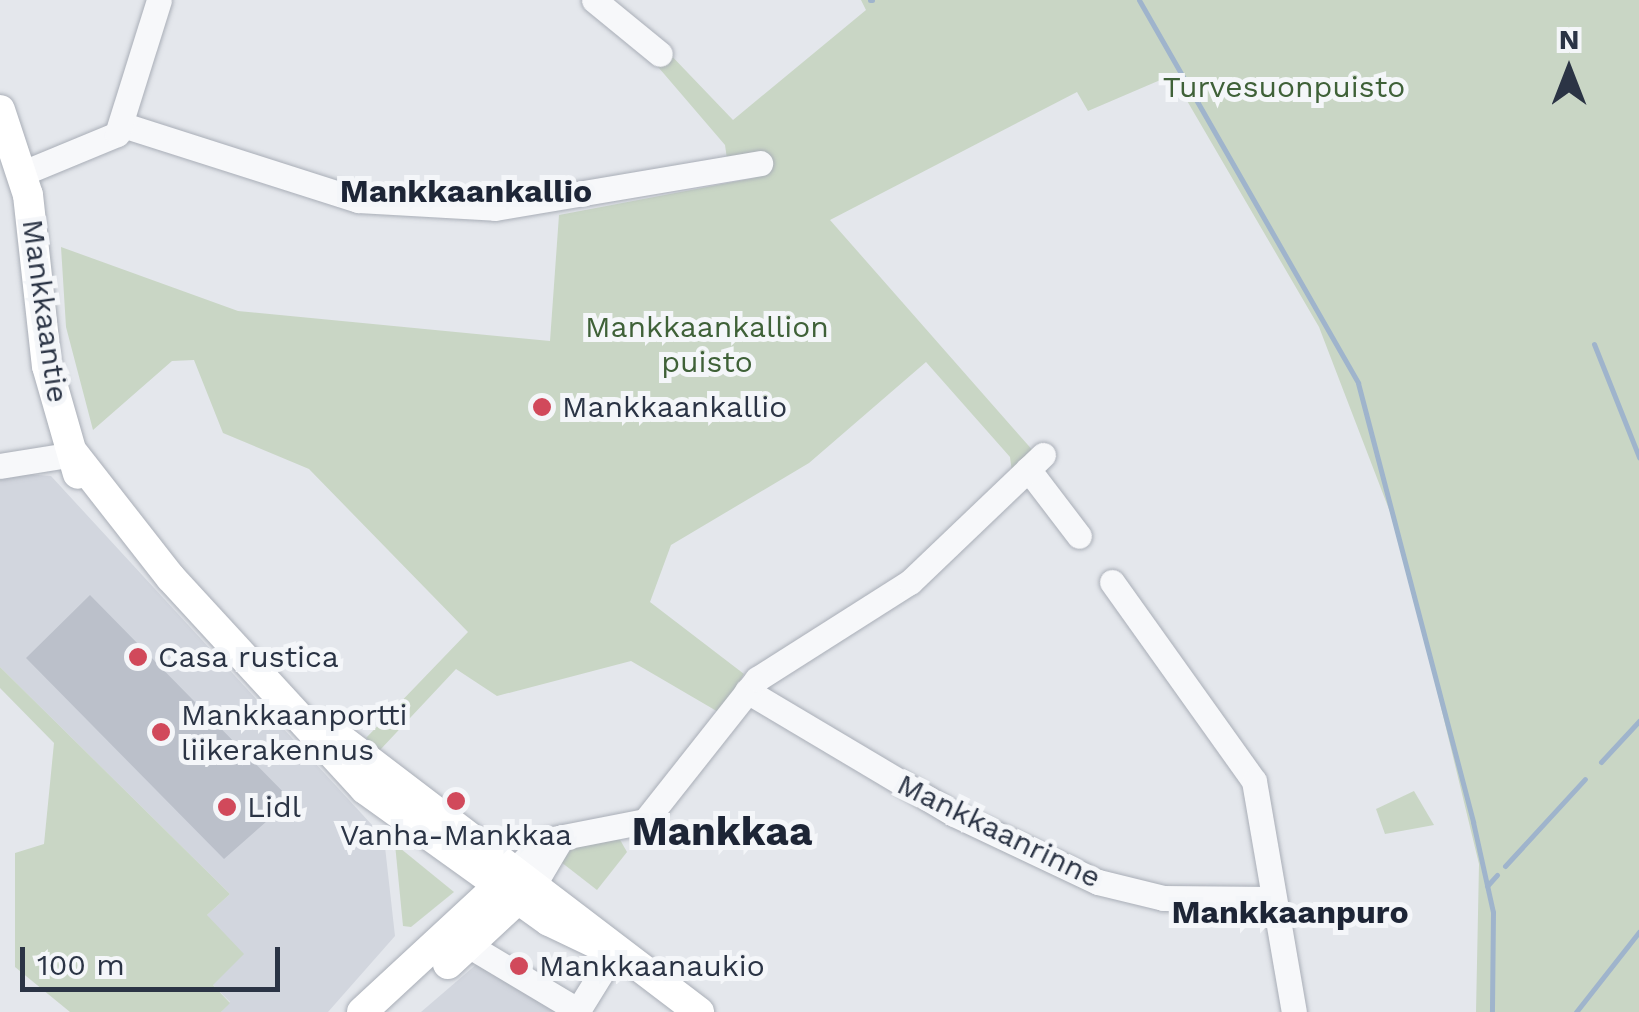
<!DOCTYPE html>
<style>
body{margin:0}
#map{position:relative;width:1639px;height:1012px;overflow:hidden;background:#e4e7ec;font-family:"Work Sans",sans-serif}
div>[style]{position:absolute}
.built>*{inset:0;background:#d2d6de}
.green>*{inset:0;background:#c9d6c5}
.stream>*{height:5px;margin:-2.5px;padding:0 2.5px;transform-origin:2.5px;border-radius:2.5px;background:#9fb4cc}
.building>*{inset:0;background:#bbc0ca}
.roads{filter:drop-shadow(0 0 2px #a9aeb7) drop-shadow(0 0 2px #a9aeb7)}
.minor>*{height:25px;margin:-12.5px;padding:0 12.5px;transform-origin:12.5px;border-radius:12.5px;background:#f7f8fa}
.major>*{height:30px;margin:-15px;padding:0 15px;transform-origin:15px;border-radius:15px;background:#fff}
.dots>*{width:28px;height:28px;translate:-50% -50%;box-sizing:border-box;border:5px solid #f4f6f9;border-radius:50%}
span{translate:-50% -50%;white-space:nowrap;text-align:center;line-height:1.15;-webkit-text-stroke:10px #f4f6f9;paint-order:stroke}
.park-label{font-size:30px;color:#3f6138}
.street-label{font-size:30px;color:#2b3445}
.poi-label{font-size:30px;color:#2b3445}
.left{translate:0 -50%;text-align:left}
.neighbourhood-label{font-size:32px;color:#1d2536;font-weight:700}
.district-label{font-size:40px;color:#1d2536;font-weight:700}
.north{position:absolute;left:1519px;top:20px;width:100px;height:100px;-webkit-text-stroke:8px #f4f6f9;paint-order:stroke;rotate:0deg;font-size:28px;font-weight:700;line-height:40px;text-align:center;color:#2b3445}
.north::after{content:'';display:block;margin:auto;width:35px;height:45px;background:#2b3445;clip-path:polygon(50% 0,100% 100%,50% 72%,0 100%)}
.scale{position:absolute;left:20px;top:947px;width:260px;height:45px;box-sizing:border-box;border:5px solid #2b3445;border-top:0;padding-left:12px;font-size:30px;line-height:35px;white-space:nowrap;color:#2b3445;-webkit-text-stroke:8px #f4f6f9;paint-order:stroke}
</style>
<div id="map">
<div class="built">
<div style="clip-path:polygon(0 472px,51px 476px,384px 838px,395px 936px,328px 1012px,221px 1012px,230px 1002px,213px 985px,207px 915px,230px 894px,0 667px)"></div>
<div style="clip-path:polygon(478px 963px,560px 1012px,421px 1012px)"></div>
</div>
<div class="green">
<div style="clip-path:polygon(861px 0,1639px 0,1639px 1012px,1476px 1012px,1479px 864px,1400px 538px,1319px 327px,1172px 75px,1088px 111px,1077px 92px,830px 220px,1035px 453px,1012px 472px,1010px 457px,926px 362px,809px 463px,671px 545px,650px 602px,744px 674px,720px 713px,631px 661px,497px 696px,456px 669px,380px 750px,366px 738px,468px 632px,309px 469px,223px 433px,194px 360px,172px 361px,93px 430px,66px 327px,61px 247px,238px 311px,550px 341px,559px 215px,754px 178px,727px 159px,725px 145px,653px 61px,665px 49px,733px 120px,866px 10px)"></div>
<div style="clip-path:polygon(0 667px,230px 894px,207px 915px,244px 954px,213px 985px,230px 1003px,221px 1012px,70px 1012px,15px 967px,15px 853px,44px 844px,54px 743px,0 688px)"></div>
<div style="clip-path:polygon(1414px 791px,1434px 825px,1385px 834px,1376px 809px)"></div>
<div style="clip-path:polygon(619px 838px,627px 852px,597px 890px,561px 862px,574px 846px)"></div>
<div style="clip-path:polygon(395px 844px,454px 892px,411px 927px,403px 926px)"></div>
</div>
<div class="stream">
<div style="left:870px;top:0;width:2px"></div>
<div style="left:1139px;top:0;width:441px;rotate:60.2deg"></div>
<div style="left:1358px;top:383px;width:454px;rotate:75.3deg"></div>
<div style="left:1473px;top:822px;width:92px;rotate:77.5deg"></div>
<div style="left:1493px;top:912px;width:100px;rotate:90.6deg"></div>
<div style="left:1594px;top:344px;width:122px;rotate:68.3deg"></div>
<div style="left:1601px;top:762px;width:56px;rotate:-47.2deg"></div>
<div style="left:1505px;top:866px;width:118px;rotate:-47.4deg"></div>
<div style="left:1487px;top:886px;width:15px;rotate:-48deg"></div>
<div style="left:1576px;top:1012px;width:102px;rotate:-51.8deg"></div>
</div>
<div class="building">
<div style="clip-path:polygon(90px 595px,296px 805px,297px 812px,276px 813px,224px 859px,26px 658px)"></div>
</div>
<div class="roads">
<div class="minor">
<div style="left:594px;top:0;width:85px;rotate:39.3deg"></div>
<div style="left:123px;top:125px;width:247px;rotate:17.7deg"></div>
<div style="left:358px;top:200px;width:137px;rotate:3.3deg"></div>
<div style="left:495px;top:208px;width:269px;rotate:-9.6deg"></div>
<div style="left:23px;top:173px;width:102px;rotate:-22.5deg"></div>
<div style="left:117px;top:134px;width:140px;rotate:-72.6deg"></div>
<div style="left:0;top:466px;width:75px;rotate:-9.2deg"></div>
<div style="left:1028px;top:469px;width:84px;rotate:52.7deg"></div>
<div style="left:1112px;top:582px;width:244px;rotate:54.5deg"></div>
<div style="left:1254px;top:781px;width:234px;rotate:80.2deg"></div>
<div style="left:747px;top:691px;width:241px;rotate:30.7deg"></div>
<div style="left:954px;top:814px;width:159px;rotate:25.3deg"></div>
<div style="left:1098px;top:882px;width:67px;rotate:13.8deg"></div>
<div style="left:1163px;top:898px;width:109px;rotate:0.5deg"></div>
<div style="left:517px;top:868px;width:37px;rotate:-46deg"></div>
<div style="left:543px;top:841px;width:104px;rotate:-11.1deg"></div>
<div style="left:645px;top:821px;width:181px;rotate:-51.7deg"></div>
<div style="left:757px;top:679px;width:181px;rotate:-32.4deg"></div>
<div style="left:910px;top:582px;width:184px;rotate:-43.7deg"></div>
<div style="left:536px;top:881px;width:51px;rotate:-59.4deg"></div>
<div style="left:453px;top:936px;width:144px;rotate:30.8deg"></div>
<div style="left:577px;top:1012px;width:70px;rotate:-58.3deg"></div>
</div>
<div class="major">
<div style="left:0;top:110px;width:89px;rotate:71.8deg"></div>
<div style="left:28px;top:195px;width:172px;rotate:83.7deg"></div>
<div style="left:47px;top:366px;width:112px;rotate:74deg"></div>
<div style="left:74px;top:454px;width:157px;rotate:52deg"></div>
<div style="left:171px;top:578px;width:287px;rotate:47.4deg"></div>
<div style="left:365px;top:789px;width:226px;rotate:35.7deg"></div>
<div style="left:549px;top:921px;width:72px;rotate:25.5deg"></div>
<div style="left:334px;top:734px;width:459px;rotate:37.3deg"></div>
<div style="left:448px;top:964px;width:113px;rotate:-42.9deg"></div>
<div style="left:362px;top:1012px;width:205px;rotate:-42.8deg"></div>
</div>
</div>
<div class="dots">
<div style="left:542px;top:407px;background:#d1495b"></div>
<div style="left:138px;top:657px;background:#d1495b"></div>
<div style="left:161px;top:732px;background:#d1495b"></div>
<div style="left:456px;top:801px;background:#d1495b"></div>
<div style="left:227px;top:807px;background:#d1495b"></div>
<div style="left:519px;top:966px;background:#d1495b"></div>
</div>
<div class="park-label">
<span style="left:1284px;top:87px">Turvesuonpuisto</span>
<span style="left:707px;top:344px">Mankkaankallion<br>puisto</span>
</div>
<div class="street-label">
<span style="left:45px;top:311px;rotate:82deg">Mankkaantie</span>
<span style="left:999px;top:831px;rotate:26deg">Mankkaanrinne</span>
</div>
<div class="poi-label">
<span class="left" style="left:562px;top:407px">Mankkaankallio</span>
<span class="left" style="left:158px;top:657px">Casa rustica</span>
<span class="left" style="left:181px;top:732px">Mankkaanportti<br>liikerakennus</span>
<span class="left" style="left:247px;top:807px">Lidl</span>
<span style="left:456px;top:835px">Vanha-Mankkaa</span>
<span class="left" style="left:539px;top:966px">Mankkaanaukio</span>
</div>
<div class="neighbourhood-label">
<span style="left:466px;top:191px">Mankkaankallio</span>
<span style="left:1290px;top:912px">Mankkaanpuro</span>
</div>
<div class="district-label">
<span style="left:722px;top:832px">Mankkaa</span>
</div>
<div class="north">N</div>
<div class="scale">100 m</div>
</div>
